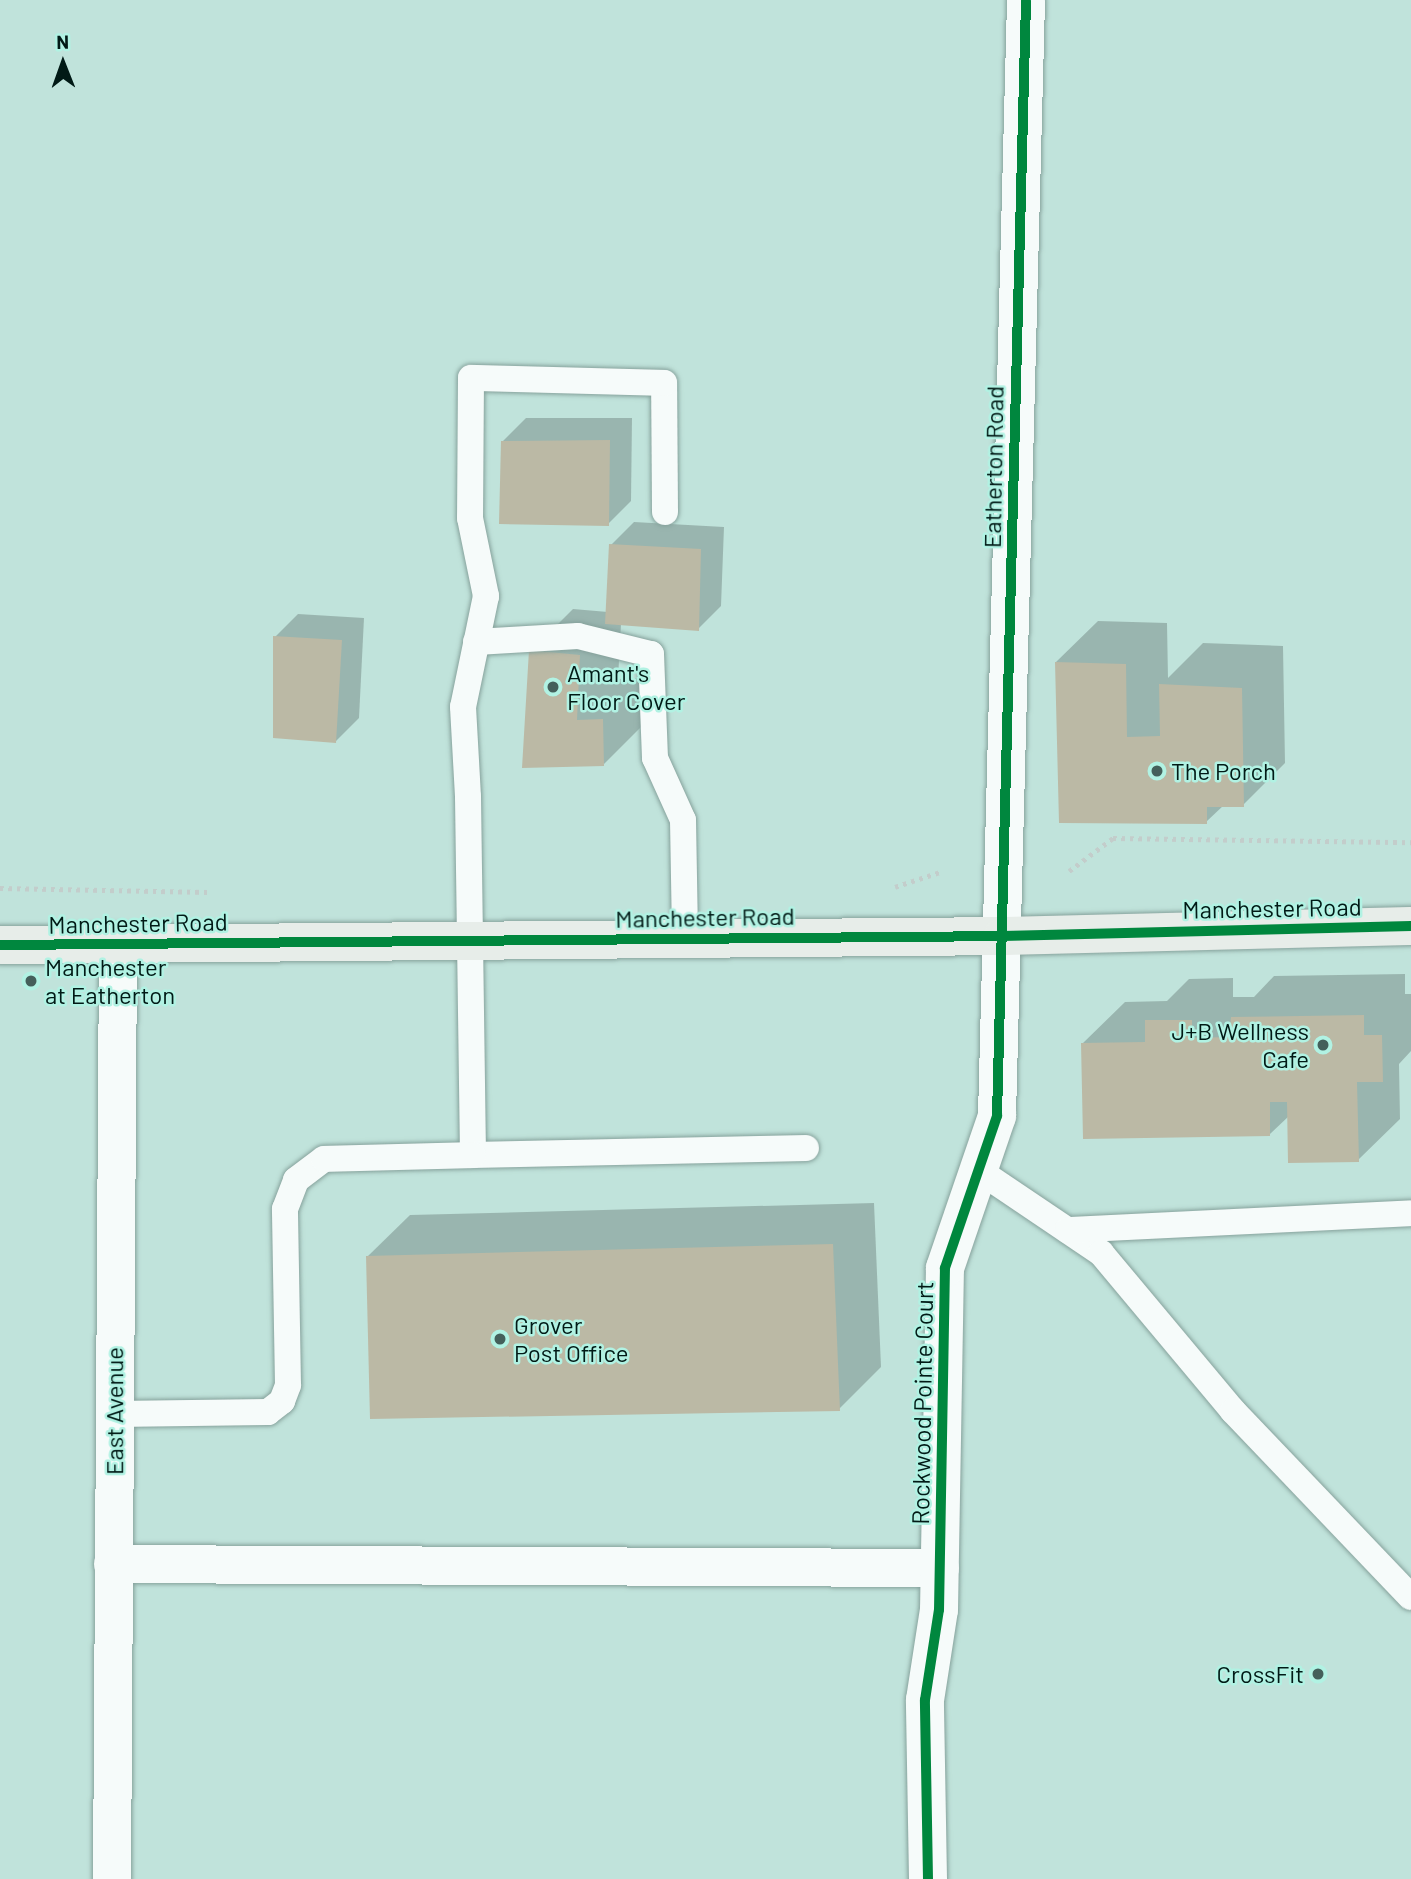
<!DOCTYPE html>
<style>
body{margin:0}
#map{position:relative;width:1411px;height:1879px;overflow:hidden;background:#c0e3db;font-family:Barlow,sans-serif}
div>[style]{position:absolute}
.shadow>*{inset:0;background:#0003}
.building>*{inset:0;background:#bbb9a5}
.path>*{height:4.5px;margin-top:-2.25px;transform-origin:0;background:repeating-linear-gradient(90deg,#c3cdcb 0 3.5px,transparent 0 8.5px)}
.roads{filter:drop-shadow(0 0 2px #86a29c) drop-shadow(0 0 2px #86a29c)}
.lane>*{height:26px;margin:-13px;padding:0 13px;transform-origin:13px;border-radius:13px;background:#f6fbfa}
.street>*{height:38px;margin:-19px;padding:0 19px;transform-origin:19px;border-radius:19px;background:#f6fbfa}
.secondary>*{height:38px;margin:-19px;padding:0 19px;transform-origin:19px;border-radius:19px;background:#e7ede9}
.cycleway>*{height:10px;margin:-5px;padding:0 5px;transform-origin:5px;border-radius:5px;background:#00873e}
.dots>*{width:19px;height:19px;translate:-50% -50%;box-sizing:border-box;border:4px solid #b1f2e3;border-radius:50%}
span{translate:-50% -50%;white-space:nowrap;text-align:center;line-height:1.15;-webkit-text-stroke:5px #b1f2e3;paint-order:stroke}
.street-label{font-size:24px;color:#011a16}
.poi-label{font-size:24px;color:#011a16}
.left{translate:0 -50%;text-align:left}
.right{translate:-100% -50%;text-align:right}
.north{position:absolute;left:28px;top:28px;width:70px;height:70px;-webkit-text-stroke:5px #b1f2e3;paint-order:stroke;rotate:359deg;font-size:19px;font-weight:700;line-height:28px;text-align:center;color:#011a16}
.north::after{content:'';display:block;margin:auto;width:24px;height:32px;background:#011a16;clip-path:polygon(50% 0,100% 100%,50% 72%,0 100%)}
</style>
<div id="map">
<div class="shadow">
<div style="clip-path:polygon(526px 418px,632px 418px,631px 501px,608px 524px,503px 441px)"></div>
<div style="clip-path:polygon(634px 522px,724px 527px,721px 606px,698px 629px,621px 624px,618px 679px,645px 678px,645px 723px,604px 764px,531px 651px,573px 609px,608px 612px,611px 545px)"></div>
<div style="clip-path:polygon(298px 614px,364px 618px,359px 718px,336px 741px,275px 637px)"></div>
<div style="clip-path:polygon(1098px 621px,1167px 623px,1168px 678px,1203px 643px,1283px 646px,1285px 763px,1243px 805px,1224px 805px,1206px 822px,1056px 662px)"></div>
<div style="clip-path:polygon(1405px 974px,1405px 994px,1411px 994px,1411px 1051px,1399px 1064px,1400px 1119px,1358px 1160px,1289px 1116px,1270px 1134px,1083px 1043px,1125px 1002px,1167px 1001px,1189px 979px,1233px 978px,1233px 997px,1254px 997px,1274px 976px)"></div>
<div style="clip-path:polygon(874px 1203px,881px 1367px,839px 1409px,368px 1256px,410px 1215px)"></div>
</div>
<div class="building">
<div style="clip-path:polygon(610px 440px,609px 526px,499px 524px,501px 441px)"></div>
<div style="clip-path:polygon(609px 544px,701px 549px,699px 631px,605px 624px)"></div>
<div style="clip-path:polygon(273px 636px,342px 640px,336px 743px,273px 738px)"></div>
<div style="clip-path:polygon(529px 650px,580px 655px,577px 720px,603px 719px,604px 766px,522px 768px)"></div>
<div style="clip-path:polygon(1055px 662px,1126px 664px,1127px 737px,1160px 736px,1159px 684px,1242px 688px,1244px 807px,1207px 807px,1207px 824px,1059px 823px)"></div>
<div style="clip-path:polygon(1364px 1015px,1364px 1035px,1382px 1035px,1383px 1082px,1357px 1082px,1359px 1162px,1288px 1163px,1287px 1102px,1270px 1102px,1270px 1136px,1083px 1139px,1081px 1043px,1145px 1042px,1145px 1020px,1192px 1020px,1192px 1038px,1229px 1037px,1231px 1017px)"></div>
<div style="clip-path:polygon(833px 1244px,840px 1411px,370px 1419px,366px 1256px)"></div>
</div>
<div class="path">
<div style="left:1069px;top:871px;width:55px;rotate:-36.9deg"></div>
<div style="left:1113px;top:838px;width:298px;rotate:0.8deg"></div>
<div style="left:895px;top:887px;width:47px;rotate:-18.4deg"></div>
<div style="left:0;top:888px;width:208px;rotate:1.1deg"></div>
</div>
<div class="roads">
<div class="lane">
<div style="left:665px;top:512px;width:129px;rotate:-90.4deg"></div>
<div style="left:664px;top:383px;width:193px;rotate:-178.5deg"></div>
<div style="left:471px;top:378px;width:140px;rotate:90.4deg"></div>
<div style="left:470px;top:518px;width:80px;rotate:78.4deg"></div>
<div style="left:486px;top:596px;width:113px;rotate:101.7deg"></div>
<div style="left:463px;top:707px;width:90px;rotate:86.8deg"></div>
<div style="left:468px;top:797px;width:358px;rotate:89.2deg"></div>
<div style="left:473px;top:1155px;width:333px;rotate:-1.2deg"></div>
<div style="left:476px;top:642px;width:102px;rotate:-3.4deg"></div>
<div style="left:578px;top:636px;width:75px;rotate:13.9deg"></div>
<div style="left:651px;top:654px;width:104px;rotate:87.8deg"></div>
<div style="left:655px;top:758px;width:68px;rotate:65.7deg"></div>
<div style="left:683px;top:820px;width:119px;rotate:89deg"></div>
<div style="left:981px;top:1172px;width:145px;rotate:34deg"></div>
<div style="left:1101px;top:1253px;width:206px;rotate:50.1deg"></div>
<div style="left:1233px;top:1411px;width:257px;rotate:46.3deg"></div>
<div style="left:1068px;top:1230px;width:343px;rotate:-2.8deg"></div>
<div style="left:114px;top:1414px;width:154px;rotate:-0.7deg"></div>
<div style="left:268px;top:1412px;width:18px;rotate:-38deg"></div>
<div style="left:282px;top:1401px;width:17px;rotate:-69deg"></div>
<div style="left:288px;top:1385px;width:176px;rotate:-91deg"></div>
<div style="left:285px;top:1209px;width:31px;rotate:-69deg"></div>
<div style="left:296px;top:1180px;width:35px;rotate:-37deg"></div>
<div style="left:324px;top:1159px;width:149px;rotate:-1.5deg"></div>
</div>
<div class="street">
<div style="left:113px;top:1564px;width:827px;rotate:0.28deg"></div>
<div style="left:112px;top:1879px;width:936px;rotate:-89.63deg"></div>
<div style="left:928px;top:1879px;width:179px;rotate:-91deg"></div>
<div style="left:925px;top:1700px;width:91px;rotate:-81.2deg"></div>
<div style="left:939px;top:1610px;width:342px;rotate:-89deg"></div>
<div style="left:945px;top:1268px;width:161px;rotate:-71.1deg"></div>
<div style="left:997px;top:1116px;width:1116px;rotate:-88.51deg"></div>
</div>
<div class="secondary">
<div style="left:0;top:945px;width:1003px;rotate:-0.51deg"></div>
<div style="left:1003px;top:936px;width:408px;rotate:-1.4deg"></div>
</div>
</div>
<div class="cycleway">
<div style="left:0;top:945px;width:1003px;rotate:-0.51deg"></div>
<div style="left:1003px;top:936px;width:408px;rotate:-1.4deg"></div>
<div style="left:928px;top:1879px;width:179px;rotate:-91deg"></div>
<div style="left:925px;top:1700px;width:91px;rotate:-81.2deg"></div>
<div style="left:939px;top:1610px;width:342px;rotate:-89deg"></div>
<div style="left:945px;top:1268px;width:161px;rotate:-71.1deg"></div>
<div style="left:997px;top:1116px;width:1116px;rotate:-88.51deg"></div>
</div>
<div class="dots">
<div style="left:553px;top:687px;background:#44605b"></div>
<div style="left:1157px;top:771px;background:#44605b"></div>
<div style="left:31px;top:981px;background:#44605b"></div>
<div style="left:1323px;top:1045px;background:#44605b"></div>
<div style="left:500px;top:1339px;background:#44605b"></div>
<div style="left:1318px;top:1674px;background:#44605b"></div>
</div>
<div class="street-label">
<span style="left:993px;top:467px;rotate:-89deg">Eatherton Road</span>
<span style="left:1272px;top:908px;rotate:-1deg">Manchester Road</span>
<span style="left:705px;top:917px;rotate:-1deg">Manchester Road</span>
<span style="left:138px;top:923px;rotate:-1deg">Manchester Road</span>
<span style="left:922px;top:1403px;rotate:-89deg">Rockwood Pointe Court</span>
<span style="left:114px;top:1411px;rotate:-90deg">East Avenue</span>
</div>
<div class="poi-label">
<span class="left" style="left:567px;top:687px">Amant's<br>Floor Cover</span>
<span class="left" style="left:1171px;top:771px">The Porch</span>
<span class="left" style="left:45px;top:981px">Manchester<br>at Eatherton</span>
<span class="right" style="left:1309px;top:1045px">J+B Wellness<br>Cafe</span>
<span class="left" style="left:514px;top:1339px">Grover<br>Post Office</span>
<span class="right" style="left:1304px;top:1674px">CrossFit</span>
</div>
<div class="north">N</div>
</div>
